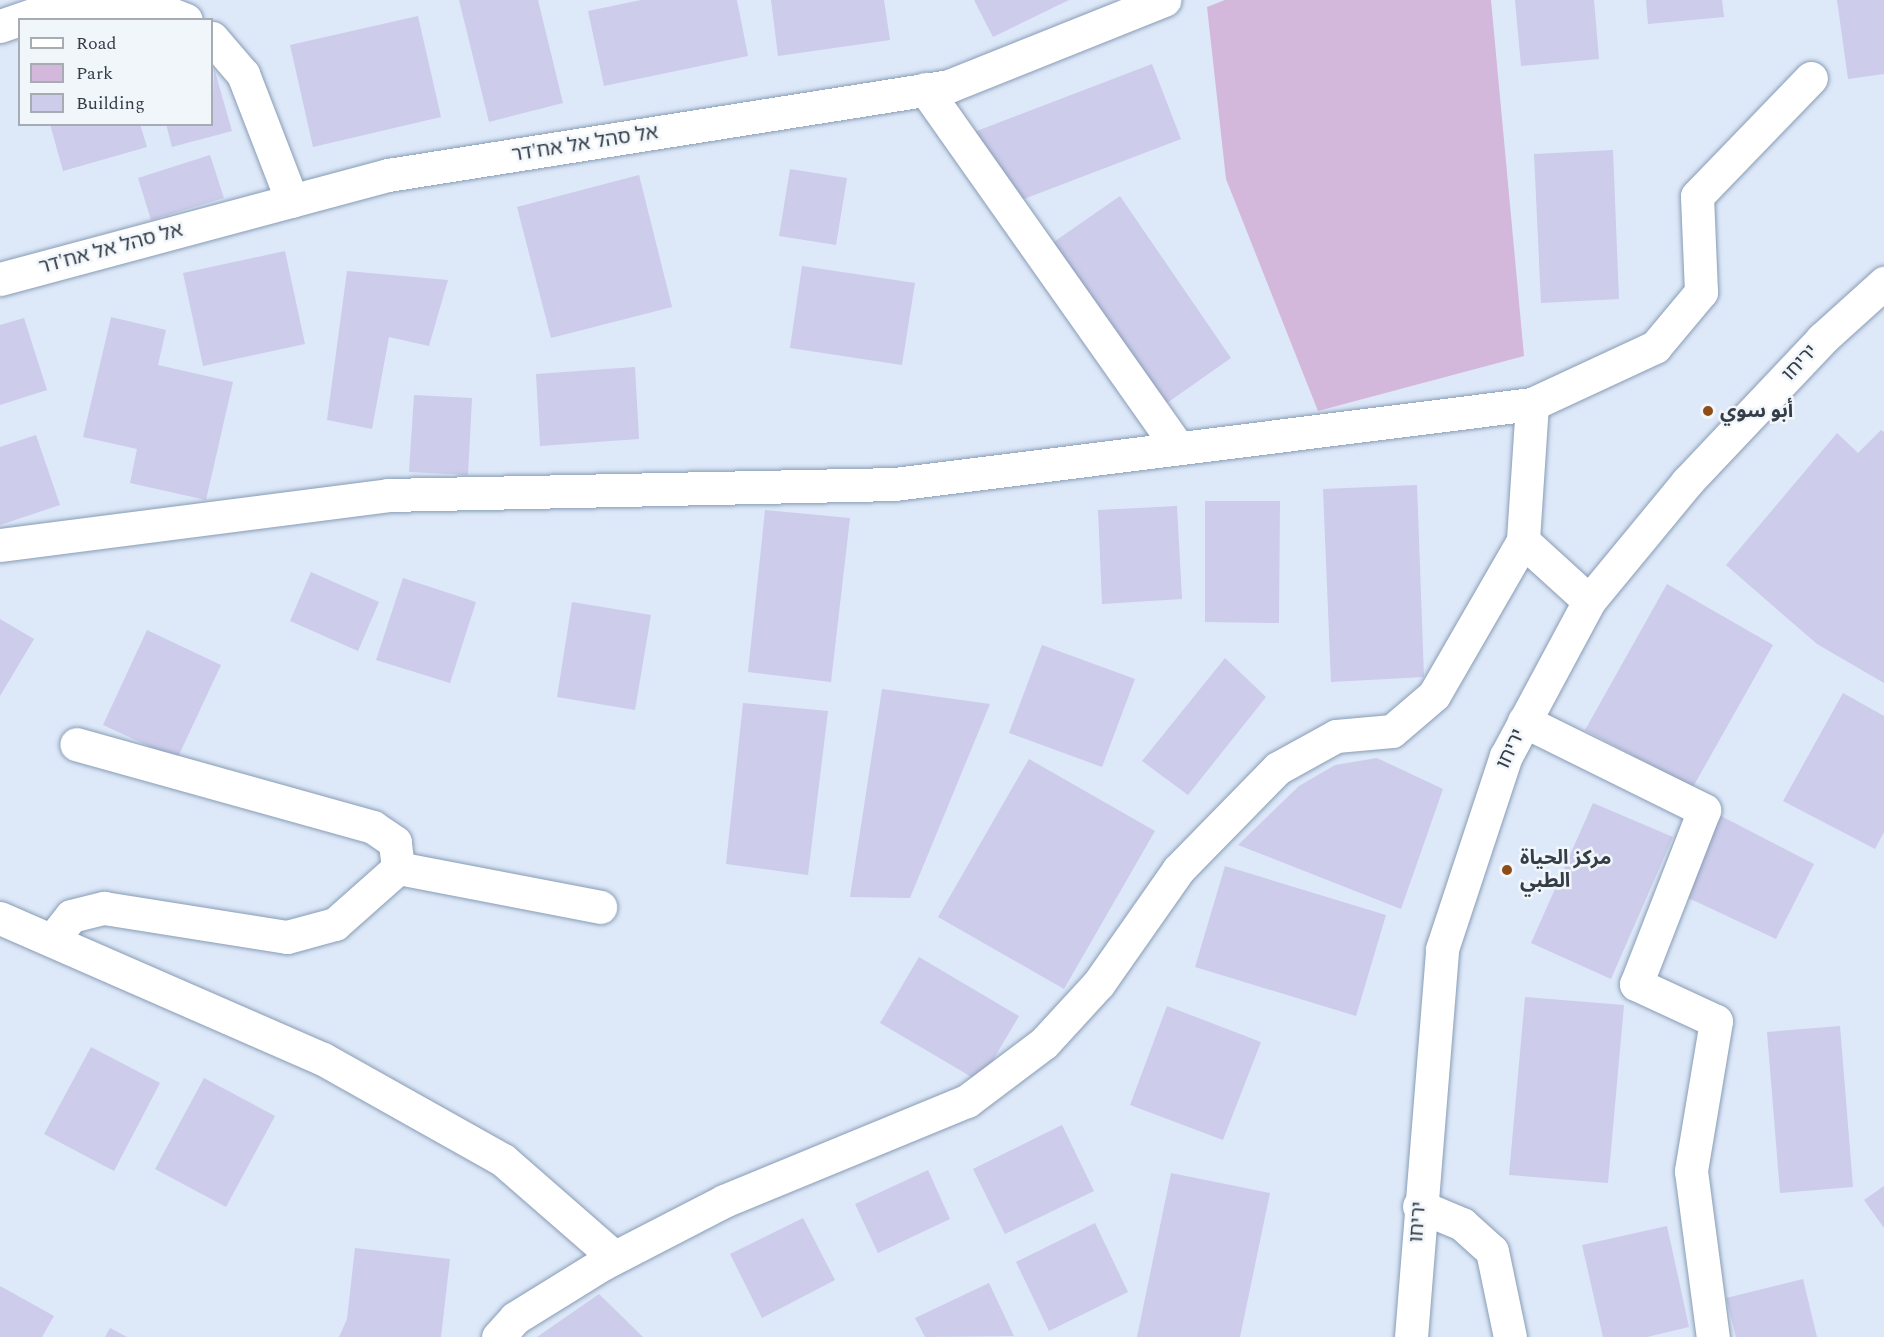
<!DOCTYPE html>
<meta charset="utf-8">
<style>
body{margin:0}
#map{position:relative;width:1884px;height:1337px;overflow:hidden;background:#dde9f9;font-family:Spectral,"Noto Sans Arabic","Noto Sans Hebrew",serif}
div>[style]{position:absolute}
.green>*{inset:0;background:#d4b8db}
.building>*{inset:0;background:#cdcceb}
.roads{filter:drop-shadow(0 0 2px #899cb5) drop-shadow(0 0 2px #899cb5)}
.minor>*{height:33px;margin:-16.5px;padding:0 16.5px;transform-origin:16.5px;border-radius:16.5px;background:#fff}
.major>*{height:33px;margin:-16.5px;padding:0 16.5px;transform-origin:16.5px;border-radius:16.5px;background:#fff}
.dots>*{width:16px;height:16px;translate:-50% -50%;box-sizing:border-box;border:3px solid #f1f6fb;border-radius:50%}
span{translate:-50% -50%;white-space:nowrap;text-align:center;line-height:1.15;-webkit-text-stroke:5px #f1f6fb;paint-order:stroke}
.street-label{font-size:20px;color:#353d47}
.poi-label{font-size:20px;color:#353d47;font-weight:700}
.left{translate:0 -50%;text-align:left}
.legend{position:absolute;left:18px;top:18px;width:195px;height:108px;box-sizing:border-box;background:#f1f6fb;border:2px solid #a6acb3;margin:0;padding:8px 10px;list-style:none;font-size:18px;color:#353d47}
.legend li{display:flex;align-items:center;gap:12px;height:30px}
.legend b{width:30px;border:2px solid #a6acb3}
</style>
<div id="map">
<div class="green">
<div style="clip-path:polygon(1225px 0,1491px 0,1524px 356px,1318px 411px,1226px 179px,1207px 7px)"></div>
</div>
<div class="building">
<div style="clip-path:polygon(459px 0,538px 0,563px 103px,489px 122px)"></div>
<div style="clip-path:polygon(641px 0,737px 0,748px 56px,604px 86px,588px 11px)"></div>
<div style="clip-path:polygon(771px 0,884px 0,890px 40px,778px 56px)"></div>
<div style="clip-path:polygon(974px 0,1069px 0,993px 37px)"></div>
<div style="clip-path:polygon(1515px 0,1594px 0,1599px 59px,1521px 66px)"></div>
<div style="clip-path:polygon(1646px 0,1722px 0,1724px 17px,1648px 24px)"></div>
<div style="clip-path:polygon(1837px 0,1884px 0,1884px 74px,1848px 79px)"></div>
<div style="clip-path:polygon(418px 16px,441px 117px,313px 147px,290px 45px)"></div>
<div style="clip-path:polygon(1152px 64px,1181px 139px,1003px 207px,974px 132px)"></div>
<div style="clip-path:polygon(214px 68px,232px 131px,172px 147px,166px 124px,212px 124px)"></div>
<div style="clip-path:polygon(50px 124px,140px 124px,147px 147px,63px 171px)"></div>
<div style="clip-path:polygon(1613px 150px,1619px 299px,1541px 303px,1534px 154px)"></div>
<div style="clip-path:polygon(210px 155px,224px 198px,151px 220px,138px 178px)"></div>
<div style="clip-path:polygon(790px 169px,847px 178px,836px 245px,779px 236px)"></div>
<div style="clip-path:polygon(639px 175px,672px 307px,551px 338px,517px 207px)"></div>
<div style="clip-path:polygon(1120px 196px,1231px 358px,1160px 408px,1048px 246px)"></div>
<div style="clip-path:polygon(285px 251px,305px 344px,203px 366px,183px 273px)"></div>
<div style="clip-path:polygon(802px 266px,915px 283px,902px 365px,790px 348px)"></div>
<div style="clip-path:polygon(347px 271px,448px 280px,429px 346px,389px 337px,372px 429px,327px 420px)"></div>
<div style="clip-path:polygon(111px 317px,166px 330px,158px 365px,233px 382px,206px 500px,130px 483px,137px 449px,83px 437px)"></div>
<div style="clip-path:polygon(24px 318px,47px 390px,0 405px,0 325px)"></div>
<div style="clip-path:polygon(635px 367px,639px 439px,540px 446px,536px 374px)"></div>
<div style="clip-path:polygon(414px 395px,472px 398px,468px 475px,409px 472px)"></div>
<div style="clip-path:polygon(1881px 430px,1884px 432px,1884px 683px,1817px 644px,1726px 565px,1837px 433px,1858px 453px)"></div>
<div style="clip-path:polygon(36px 435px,60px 505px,0 525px,0 447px)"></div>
<div style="clip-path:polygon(1417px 485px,1424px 677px,1331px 682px,1323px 489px)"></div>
<div style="clip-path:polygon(1205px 501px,1280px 501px,1279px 623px,1205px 622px)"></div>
<div style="clip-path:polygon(1177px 506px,1182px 599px,1102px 604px,1098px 510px)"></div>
<div style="clip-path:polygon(765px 510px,850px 518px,831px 682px,748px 672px)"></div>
<div style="clip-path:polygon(311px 572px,379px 602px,358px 651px,290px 621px)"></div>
<div style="clip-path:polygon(403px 578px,476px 602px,450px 683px,376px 660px)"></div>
<div style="clip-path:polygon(1667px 584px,1773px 645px,1693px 787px,1585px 730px)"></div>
<div style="clip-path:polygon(572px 602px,651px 615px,635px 710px,557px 697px)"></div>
<div style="clip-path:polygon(0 619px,34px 639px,0 696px)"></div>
<div style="clip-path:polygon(147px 630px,221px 665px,177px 759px,103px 725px)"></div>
<div style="clip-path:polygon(1042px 645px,1135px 679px,1102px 767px,1009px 733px)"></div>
<div style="clip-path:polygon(1225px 658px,1266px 697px,1188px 795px,1142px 761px)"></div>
<div style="clip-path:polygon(882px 689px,990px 704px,910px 898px,850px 897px)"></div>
<div style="clip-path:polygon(1843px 693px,1884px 716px,1884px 832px,1875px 849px,1783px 801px)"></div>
<div style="clip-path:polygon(743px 703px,828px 711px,808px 875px,726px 864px)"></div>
<div style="clip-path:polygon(1377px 758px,1443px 789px,1401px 909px,1238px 845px,1299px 786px,1335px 765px)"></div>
<div style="clip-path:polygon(1029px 759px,1155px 831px,1064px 989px,938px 917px)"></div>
<div style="clip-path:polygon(1593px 803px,1673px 837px,1611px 979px,1531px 943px)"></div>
<div style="clip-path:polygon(1721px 816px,1814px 864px,1776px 939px,1682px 895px)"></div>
<div style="clip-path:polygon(1225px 866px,1386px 915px,1356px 1016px,1195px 967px)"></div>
<div style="clip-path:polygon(919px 957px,1019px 1016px,980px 1082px,880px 1023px)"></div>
<div style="clip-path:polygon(1525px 997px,1624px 1005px,1608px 1183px,1509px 1175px)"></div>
<div style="clip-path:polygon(1167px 1006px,1261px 1042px,1223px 1140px,1130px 1105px)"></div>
<div style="clip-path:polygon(1840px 1026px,1853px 1187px,1780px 1193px,1767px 1032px)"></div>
<div style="clip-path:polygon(91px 1047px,160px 1083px,114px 1171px,44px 1134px)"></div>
<div style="clip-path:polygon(204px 1078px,275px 1116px,226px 1207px,155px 1169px)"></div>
<div style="clip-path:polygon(1062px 1125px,1094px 1191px,1005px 1234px,973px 1169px)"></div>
<div style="clip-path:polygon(928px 1170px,950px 1219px,878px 1253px,855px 1204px)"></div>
<div style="clip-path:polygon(1171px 1173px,1270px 1193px,1240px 1337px,1137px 1337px)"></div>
<div style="clip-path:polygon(1884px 1186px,1884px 1228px,1864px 1200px)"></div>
<div style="clip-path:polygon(803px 1218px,835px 1280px,762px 1318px,730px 1254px)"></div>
<div style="clip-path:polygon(1095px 1223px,1128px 1292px,1049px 1331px,1016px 1262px)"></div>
<div style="clip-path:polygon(1667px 1226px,1689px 1327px,1647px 1337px,1603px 1337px,1582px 1245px)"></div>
<div style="clip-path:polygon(355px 1248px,450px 1259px,441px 1337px,339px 1337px,347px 1319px)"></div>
<div style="clip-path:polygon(1803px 1279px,1817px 1337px,1736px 1337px,1726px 1298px)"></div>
<div style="clip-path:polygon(989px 1283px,1014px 1336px,925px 1337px,915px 1318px)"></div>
<div style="clip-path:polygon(0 1286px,54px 1316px,42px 1337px,0 1337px)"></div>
<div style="clip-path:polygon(599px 1294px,643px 1337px,537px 1337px)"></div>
<div style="clip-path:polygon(110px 1328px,127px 1337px,105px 1337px)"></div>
</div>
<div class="roads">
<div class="minor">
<div style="left:0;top:26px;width:56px;rotate:-18.8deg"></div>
<div style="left:53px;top:8px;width:90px;rotate:-3.2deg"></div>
<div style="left:143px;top:3px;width:46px;rotate:21.6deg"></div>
<div style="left:212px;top:38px;width:48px;rotate:49.3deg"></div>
<div style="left:243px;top:74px;width:136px;rotate:68.9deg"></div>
<div style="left:925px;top:89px;width:439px;rotate:54.8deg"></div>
<div style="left:0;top:279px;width:402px;rotate:-15deg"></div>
<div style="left:388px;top:175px;width:568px;rotate:-9.01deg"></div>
<div style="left:949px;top:86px;width:232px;rotate:-21.8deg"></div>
<div style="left:1532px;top:404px;width:136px;rotate:-24.9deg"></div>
<div style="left:1655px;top:347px;width:72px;rotate:-50.1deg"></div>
<div style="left:1701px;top:292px;width:96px;rotate:-92.4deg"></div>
<div style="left:1697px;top:196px;width:164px;rotate:-46deg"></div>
<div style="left:0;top:545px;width:391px;rotate:-7.3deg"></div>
<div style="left:388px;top:495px;width:507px;rotate:-1.24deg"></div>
<div style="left:895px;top:484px;width:642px;rotate:-7.16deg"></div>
<div style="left:1532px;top:404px;width:137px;rotate:93.8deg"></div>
<div style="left:1523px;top:541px;width:89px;rotate:42.3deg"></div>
<div style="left:1524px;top:721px;width:201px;rotate:26.3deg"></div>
<div style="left:1704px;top:810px;width:187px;rotate:111.3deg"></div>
<div style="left:1636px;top:984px;width:88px;rotate:24.8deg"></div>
<div style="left:1716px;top:1021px;width:152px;rotate:99.5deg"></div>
<div style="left:1691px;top:1171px;width:167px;rotate:82.5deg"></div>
<div style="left:398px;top:868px;width:206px;rotate:10.9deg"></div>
<div style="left:0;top:918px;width:352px;rotate:23.6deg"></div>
<div style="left:323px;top:1059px;width:206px;rotate:29.3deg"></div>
<div style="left:503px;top:1160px;width:147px;rotate:41.1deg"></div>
<div style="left:53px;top:939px;width:29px;rotate:-52deg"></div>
<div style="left:71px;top:916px;width:34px;rotate:-14deg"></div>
<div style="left:104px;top:908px;width:185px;rotate:9deg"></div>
<div style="left:287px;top:937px;width:50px;rotate:-15.2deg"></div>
<div style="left:335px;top:924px;width:84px;rotate:-41.6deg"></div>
<div style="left:398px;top:868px;width:26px;rotate:-97deg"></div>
<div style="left:395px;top:842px;width:27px;rotate:-146deg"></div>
<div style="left:373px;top:827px;width:308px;rotate:-164.4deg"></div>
<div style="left:1419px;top:1206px;width:47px;rotate:22.7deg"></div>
<div style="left:1462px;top:1224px;width:40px;rotate:42deg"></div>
<div style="left:1492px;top:1251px;width:88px;rotate:78.2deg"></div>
<div style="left:498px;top:1337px;width:25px;rotate:-48deg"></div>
<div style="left:515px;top:1318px;width:105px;rotate:-31.7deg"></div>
<div style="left:604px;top:1263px;width:135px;rotate:-27.3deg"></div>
<div style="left:724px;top:1201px;width:263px;rotate:-22.4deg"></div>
<div style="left:967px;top:1101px;width:96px;rotate:-37deg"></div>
<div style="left:1044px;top:1043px;width:81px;rotate:-47.5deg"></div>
<div style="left:1099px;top:983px;width:138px;rotate:-55deg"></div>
<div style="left:1178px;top:870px;width:143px;rotate:-45.6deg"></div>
<div style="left:1278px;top:768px;width:66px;rotate:-28.9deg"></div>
<div style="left:1336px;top:736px;width:56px;rotate:-5.1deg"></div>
<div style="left:1392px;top:731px;width:55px;rotate:-40.6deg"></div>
<div style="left:1434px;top:695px;width:178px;rotate:-60deg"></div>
</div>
<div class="major">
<div style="left:1411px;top:1337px;width:389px;rotate:-85.4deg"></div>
<div style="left:1442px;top:949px;width:203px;rotate:-71.7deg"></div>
<div style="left:1506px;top:756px;width:176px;rotate:-61.8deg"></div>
<div style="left:1589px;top:601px;width:154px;rotate:-50.5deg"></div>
<div style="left:1687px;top:482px;width:197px;rotate:-46.6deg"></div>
<div style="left:1822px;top:339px;width:84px;rotate:-42.1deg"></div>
</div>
</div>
<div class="dots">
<div style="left:1708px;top:411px;background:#8d4d17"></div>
<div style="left:1507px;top:870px;background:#8d4d17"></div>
</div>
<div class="street-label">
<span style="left:585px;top:144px;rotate:-9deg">אל סהל אל אח'דר</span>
<span style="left:111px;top:249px;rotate:-15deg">אל סהל אל אח'דר</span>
<span style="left:1800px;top:363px;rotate:-47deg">יריחו</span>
<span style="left:1511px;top:749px;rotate:-65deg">יריחו</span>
<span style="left:1418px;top:1222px;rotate:-86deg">יריחו</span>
</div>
<div class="poi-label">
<span class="left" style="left:1720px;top:411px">أبو سوي</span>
<span class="left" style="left:1520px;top:870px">مركز الحياة<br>الطبي</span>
</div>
<ul class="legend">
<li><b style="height:8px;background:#fff"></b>Road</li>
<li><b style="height:16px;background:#d4b8db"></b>Park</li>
<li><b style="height:16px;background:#cdcceb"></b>Building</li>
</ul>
</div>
